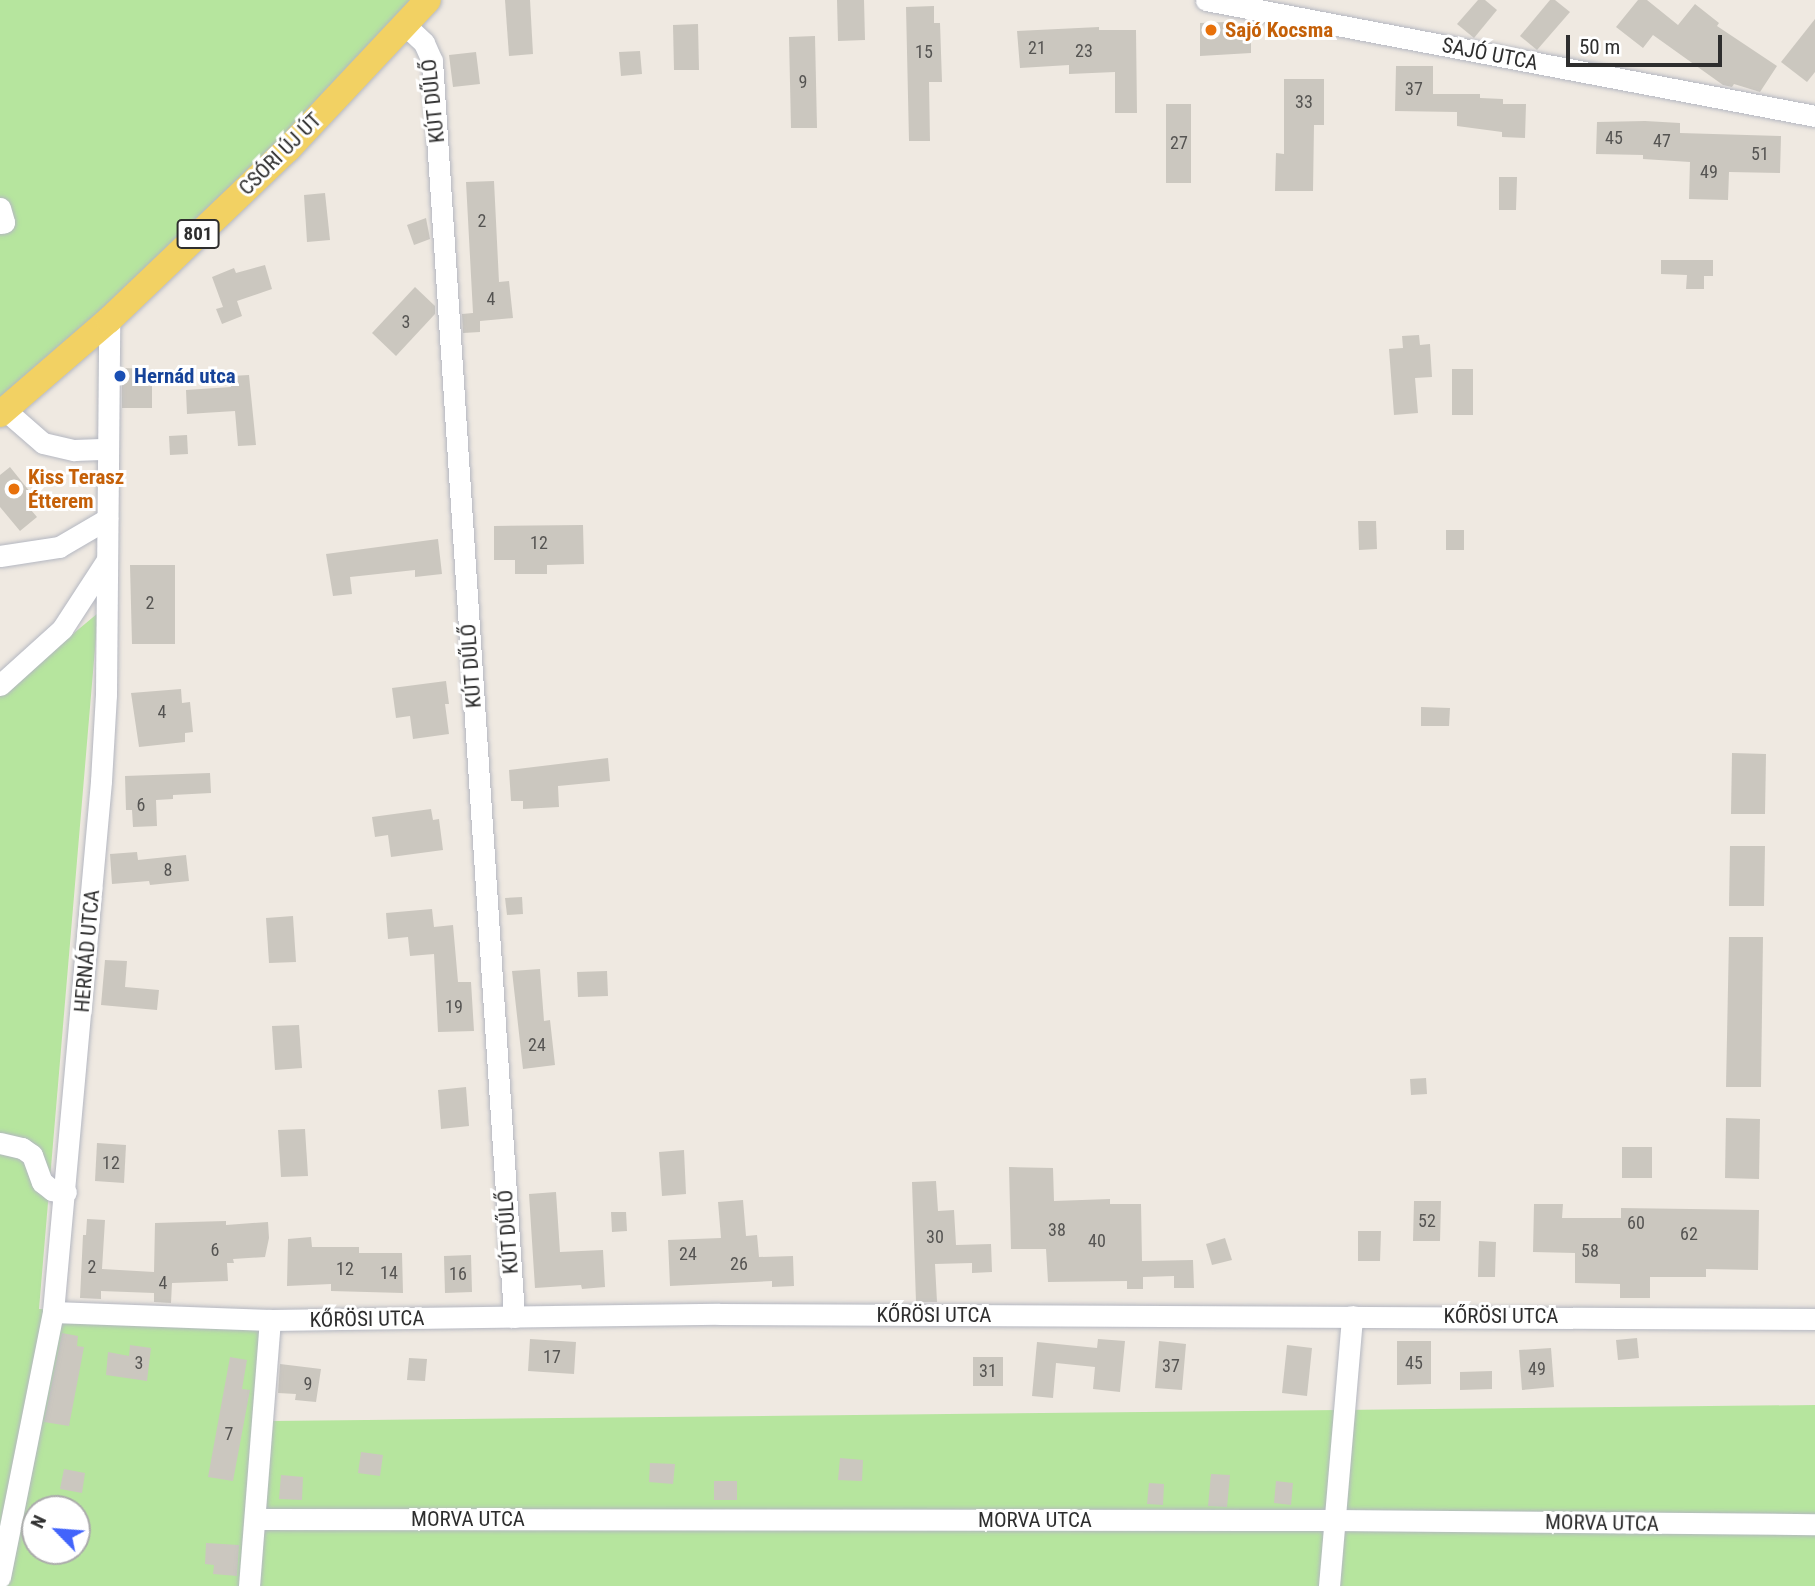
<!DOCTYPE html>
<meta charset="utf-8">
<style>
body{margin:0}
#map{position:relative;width:1815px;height:1586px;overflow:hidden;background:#efe9e1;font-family:"Roboto Condensed",sans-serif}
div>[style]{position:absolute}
.green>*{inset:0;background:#b6e59e}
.building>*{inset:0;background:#cbc7bf}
.roads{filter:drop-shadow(0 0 2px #b4b7c1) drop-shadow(0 0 2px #b4b7c1)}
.minor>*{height:21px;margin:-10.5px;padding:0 10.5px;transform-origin:10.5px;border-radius:10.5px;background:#fff}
.major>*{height:26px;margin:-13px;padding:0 13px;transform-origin:13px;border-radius:13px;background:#f2d163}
.dots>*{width:19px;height:19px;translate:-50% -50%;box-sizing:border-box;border:4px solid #fff;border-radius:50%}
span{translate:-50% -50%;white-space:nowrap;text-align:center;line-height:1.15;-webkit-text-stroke:6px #fff;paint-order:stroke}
.number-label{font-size:18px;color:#555452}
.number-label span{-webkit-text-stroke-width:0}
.shield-label span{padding:2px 5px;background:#fff;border:2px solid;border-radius:5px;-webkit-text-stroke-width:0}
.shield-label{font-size:19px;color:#2e2e2e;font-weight:700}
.food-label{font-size:21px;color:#c56008;font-weight:700}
.left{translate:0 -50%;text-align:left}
.street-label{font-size:21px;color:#2e2e2e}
.transit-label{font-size:21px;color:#164399;font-weight:700}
.north{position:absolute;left:21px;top:1495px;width:70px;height:70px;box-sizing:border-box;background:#fff;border:2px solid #ababab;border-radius:50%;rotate:295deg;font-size:19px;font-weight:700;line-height:28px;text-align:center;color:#2e2e2e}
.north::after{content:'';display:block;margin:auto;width:24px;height:32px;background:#4264fb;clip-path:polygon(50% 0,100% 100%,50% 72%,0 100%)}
.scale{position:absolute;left:1566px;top:35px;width:156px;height:32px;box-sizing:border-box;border:4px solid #2e2e2e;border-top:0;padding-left:9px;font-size:21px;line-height:24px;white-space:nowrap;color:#2e2e2e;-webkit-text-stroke:5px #fff;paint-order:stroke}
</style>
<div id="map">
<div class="green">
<div style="clip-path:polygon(0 0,428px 0,0 414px)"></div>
<div style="clip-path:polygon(evenodd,98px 613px,39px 1309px,276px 1311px,271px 1421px,1815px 1405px,1815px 1586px,0 1586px,0 695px,98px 613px,35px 1509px,77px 1509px,77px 1551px,35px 1551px,35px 1509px)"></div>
</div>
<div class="building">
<div style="clip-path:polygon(505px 0,530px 0,533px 54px,509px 56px)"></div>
<div style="clip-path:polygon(837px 0,864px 0,865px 40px,838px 41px)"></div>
<div style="clip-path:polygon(1478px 0,1485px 0,1497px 10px,1474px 38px,1457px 24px)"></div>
<div style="clip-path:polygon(1550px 0,1555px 0,1570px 12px,1537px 50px,1520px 36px)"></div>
<div style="clip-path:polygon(1638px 0,1647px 0,1678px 25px,1695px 4px,1719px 23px,1717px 26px,1777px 66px,1760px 92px,1734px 84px,1732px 87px,1723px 85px,1653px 35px,1643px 48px,1616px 27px)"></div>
<div style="clip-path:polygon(934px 6px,934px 23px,940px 23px,942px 82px,929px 82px,930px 141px,909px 141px,906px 7px)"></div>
<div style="clip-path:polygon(1815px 19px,1815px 72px,1807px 82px,1781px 62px)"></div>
<div style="clip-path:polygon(1226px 22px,1226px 30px,1251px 30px,1251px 53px,1200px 56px,1200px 23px)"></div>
<div style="clip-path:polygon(698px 24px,699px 70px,674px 70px,673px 25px)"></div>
<div style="clip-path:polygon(1099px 27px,1099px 30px,1136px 30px,1137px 113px,1115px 113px,1115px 72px,1069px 74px,1069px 65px,1020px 68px,1017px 31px)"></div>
<div style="clip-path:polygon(815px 36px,817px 128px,791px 128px,789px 37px)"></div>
<div style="clip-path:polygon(640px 51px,642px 74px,621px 76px,619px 52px)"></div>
<div style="clip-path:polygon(476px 52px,480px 84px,453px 87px,449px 55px)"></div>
<div style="clip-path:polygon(1396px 66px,1433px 66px,1433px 94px,1480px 94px,1480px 98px,1503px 99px,1503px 104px,1526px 104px,1525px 138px,1502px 137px,1502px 132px,1457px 126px,1457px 112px,1395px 111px)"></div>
<div style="clip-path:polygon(1284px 79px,1324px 79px,1324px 125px,1314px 125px,1313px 191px,1275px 191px,1276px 153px,1284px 154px)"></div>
<div style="clip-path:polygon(1166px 104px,1191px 104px,1191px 183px,1166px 183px)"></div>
<div style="clip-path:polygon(1645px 121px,1680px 123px,1680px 133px,1781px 136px,1780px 173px,1729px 172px,1728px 200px,1689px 199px,1690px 162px,1643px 159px,1643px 155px,1596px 154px,1597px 122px)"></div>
<div style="clip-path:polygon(1499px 177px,1517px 177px,1516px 210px,1499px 210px)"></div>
<div style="clip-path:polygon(494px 181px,499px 282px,509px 281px,513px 318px,480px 321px,480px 332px,463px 333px,462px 314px,473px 313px,466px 182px)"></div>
<div style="clip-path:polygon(325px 193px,330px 240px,307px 242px,304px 195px)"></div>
<div style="clip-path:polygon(426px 218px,430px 239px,414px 245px,407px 225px)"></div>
<div style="clip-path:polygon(1661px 260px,1713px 260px,1713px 276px,1704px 276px,1704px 289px,1686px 289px,1687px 275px,1661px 274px)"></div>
<div style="clip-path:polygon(265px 265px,272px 289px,237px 301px,242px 316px,222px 324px,216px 309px,223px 307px,212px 277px,234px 268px,236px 273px)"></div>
<div style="clip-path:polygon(415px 287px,435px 306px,435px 314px,396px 356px,372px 333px)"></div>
<div style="clip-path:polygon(1419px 335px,1420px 345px,1430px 344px,1432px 377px,1415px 378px,1418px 413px,1394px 415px,1389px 349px,1403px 348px,1402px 336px)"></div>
<div style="clip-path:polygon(122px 368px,152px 369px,152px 408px,122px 408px)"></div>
<div style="clip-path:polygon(1452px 369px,1473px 369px,1473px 415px,1452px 415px)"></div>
<div style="clip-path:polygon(249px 375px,256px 445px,238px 446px,235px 411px,187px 414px,186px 390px,231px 387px,231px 376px)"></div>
<div style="clip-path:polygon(187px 435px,188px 454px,170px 455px,169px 436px)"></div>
<div style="clip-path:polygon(10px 467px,39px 503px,31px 510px,37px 517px,20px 531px,0 507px,0 475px)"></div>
<div style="clip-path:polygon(1358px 521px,1376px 521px,1377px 549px,1359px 550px)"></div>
<div style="clip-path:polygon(583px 525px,584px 564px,547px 565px,547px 574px,515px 574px,515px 560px,494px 560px,494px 526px)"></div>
<div style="clip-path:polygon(1446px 530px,1464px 530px,1464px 550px,1446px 550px)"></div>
<div style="clip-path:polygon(438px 539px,442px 574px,415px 577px,415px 570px,350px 577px,352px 594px,333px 596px,326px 554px)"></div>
<div style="clip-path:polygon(130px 565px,175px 565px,175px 644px,132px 644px)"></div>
<div style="clip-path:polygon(446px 681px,449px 704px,445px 704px,449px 734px,413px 739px,410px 716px,396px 718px,392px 688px)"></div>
<div style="clip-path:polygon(181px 689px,182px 703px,190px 702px,193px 732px,185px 733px,185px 742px,139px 747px,131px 693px)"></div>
<div style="clip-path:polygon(1421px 707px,1450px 708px,1449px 726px,1421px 726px)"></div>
<div style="clip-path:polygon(1732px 753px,1766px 754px,1765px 814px,1731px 814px)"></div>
<div style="clip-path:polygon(608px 758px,610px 781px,558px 786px,559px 807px,523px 809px,523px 801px,511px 801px,509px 770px)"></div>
<div style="clip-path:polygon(210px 773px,211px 793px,173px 795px,173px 799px,156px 800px,157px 826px,133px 827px,132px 810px,126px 810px,125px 776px)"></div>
<div style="clip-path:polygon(431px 809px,433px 820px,439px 819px,443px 850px,391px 857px,388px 835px,375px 837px,372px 817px)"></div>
<div style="clip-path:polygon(1730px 846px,1765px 846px,1764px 906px,1729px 906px)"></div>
<div style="clip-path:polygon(137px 852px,138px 860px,186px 855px,189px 881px,150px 885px,149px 881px,112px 884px,110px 854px)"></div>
<div style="clip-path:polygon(522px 897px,523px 914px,507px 915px,505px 898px)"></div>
<div style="clip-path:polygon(432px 909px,434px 927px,453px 925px,458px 982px,471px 982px,474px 1031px,438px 1032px,434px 954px,410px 956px,408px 937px,388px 939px,386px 913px)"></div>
<div style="clip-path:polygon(293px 916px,296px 962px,269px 963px,266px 918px)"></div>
<div style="clip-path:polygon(1729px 937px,1763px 937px,1761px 1087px,1726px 1087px)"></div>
<div style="clip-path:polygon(105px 960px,127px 961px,125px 987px,159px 990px,157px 1010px,101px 1005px)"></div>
<div style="clip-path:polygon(540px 969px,544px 1021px,550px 1020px,555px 1065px,523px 1069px,512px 971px)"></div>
<div style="clip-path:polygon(607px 971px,608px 996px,578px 997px,577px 972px)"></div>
<div style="clip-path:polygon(299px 1025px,302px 1068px,275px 1070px,272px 1026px)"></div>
<div style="clip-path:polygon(1426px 1078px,1427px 1094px,1411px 1095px,1410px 1079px)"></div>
<div style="clip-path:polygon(466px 1087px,469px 1126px,441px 1129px,438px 1090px)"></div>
<div style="clip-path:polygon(1726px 1118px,1760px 1119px,1759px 1179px,1725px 1178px)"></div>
<div style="clip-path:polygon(305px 1129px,308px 1176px,281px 1177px,278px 1130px)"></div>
<div style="clip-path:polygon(97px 1143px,126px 1145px,124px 1183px,95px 1181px)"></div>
<div style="clip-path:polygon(1622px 1147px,1652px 1147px,1652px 1178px,1622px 1178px)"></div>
<div style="clip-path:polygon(684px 1150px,686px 1194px,662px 1196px,659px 1152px)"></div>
<div style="clip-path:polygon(1009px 1167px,1053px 1168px,1054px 1201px,1110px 1199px,1110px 1204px,1141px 1204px,1142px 1261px,1193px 1260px,1194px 1288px,1174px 1288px,1174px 1276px,1143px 1277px,1143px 1289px,1127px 1289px,1127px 1281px,1048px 1282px,1046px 1249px,1011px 1249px)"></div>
<div style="clip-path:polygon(936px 1181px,938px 1211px,954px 1210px,956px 1245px,991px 1244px,992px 1272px,972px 1273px,972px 1263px,935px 1264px,937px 1302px,916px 1302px,912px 1182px)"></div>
<div style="clip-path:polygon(556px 1192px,560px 1252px,603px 1250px,605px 1287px,582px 1289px,581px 1285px,535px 1288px,529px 1194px)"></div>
<div style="clip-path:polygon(743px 1200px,746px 1236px,757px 1235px,759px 1257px,793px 1256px,794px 1286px,772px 1287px,772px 1281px,670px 1286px,668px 1240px,721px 1238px,718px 1202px)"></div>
<div style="clip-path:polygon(1414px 1201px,1441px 1201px,1440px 1241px,1413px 1241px)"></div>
<div style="clip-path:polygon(1534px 1204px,1563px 1204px,1562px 1218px,1621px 1218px,1621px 1208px,1759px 1210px,1758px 1270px,1706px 1269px,1706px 1277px,1650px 1277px,1650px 1298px,1620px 1298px,1620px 1284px,1575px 1283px,1575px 1253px,1533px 1252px)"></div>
<div style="clip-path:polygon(611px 1212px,626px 1212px,627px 1231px,612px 1232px)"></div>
<div style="clip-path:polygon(87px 1219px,105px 1220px,102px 1269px,154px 1272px,155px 1223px,226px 1221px,226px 1225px,268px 1222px,269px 1238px,265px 1257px,233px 1259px,234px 1263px,227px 1263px,228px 1281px,172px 1283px,171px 1303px,154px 1302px,154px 1293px,101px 1291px,101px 1299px,80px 1298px,83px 1235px,86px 1235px)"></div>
<div style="clip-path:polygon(1358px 1231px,1381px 1231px,1380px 1261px,1358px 1261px)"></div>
<div style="clip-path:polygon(311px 1237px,312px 1247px,359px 1247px,359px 1253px,402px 1253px,403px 1293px,331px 1291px,331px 1284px,287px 1286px,288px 1239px)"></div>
<div style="clip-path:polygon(1225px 1238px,1232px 1260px,1212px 1265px,1206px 1244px)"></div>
<div style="clip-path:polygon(1479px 1241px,1496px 1242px,1495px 1277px,1478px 1277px)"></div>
<div style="clip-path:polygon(471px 1255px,472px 1292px,445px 1293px,444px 1256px)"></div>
<div style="clip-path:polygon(62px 1333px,78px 1336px,77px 1346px,84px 1347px,69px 1426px,44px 1422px)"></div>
<div style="clip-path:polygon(1637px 1338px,1639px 1358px,1618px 1360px,1616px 1340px)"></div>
<div style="clip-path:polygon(530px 1339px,576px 1342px,574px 1374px,528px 1371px)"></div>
<div style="clip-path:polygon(1098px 1339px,1125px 1341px,1120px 1392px,1093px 1389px,1095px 1367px,1056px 1363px,1053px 1398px,1032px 1396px,1037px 1342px,1097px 1348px)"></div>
<div style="clip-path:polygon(1159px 1341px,1186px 1344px,1182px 1390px,1155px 1388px)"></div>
<div style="clip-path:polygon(1397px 1341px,1431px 1341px,1431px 1384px,1397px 1385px)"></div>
<div style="clip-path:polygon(130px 1345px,151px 1348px,147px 1381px,106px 1375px,108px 1352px,129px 1356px)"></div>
<div style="clip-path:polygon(1287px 1345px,1312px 1348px,1307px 1396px,1282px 1393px)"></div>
<div style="clip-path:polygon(1551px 1348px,1554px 1387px,1522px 1390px,1519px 1350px)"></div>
<div style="clip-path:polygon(230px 1357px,247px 1360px,242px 1389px,250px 1390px,233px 1481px,208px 1477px)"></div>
<div style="clip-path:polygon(973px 1357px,1003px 1357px,1003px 1386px,973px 1386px)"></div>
<div style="clip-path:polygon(409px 1358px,427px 1359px,425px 1381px,407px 1380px)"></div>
<div style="clip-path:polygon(280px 1364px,321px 1369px,316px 1402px,295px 1400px,296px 1394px,278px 1393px)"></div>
<div style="clip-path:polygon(1492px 1371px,1492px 1389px,1460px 1390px,1460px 1372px)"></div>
<div style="clip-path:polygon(361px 1452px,383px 1455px,380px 1476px,358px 1473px)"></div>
<div style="clip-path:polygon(840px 1458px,863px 1460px,862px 1481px,838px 1480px)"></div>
<div style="clip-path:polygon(650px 1463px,675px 1464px,673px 1484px,649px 1482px)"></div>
<div style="clip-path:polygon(64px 1469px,85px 1473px,82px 1493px,60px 1489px)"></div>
<div style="clip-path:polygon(1211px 1474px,1230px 1475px,1227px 1507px,1208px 1506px)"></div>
<div style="clip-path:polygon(281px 1475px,303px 1477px,302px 1500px,279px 1499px)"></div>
<div style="clip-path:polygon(714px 1481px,737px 1481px,737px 1500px,714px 1500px)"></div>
<div style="clip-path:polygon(1276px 1481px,1293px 1483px,1291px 1505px,1274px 1503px)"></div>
<div style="clip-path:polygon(1149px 1483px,1164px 1484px,1163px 1505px,1147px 1504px)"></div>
<div style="clip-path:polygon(206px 1543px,239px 1545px,237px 1576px,213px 1574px,214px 1565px,205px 1564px)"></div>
</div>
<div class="roads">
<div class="minor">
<div style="left:1206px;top:0;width:620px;rotate:10.78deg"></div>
<div style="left:405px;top:25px;width:26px;rotate:43deg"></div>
<div style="left:424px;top:43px;width:20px;rotate:66deg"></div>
<div style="left:432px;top:61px;width:1259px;rotate:86.26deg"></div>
<div style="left:0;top:208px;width:15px;rotate:74deg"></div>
<div style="left:4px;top:222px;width:4px;rotate:166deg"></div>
<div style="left:5px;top:410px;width:50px;rotate:41deg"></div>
<div style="left:43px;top:443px;width:32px;rotate:13deg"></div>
<div style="left:74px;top:450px;width:34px;rotate:-2deg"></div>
<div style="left:0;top:556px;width:60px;rotate:-8.7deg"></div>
<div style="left:59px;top:547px;width:56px;rotate:-30.3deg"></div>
<div style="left:0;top:685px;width:84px;rotate:-42.1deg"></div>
<div style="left:62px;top:629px;width:82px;rotate:-56.9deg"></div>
<div style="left:0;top:1143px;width:23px;rotate:13deg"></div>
<div style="left:22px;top:1148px;width:12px;rotate:35deg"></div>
<div style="left:32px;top:1155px;width:29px;rotate:70deg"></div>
<div style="left:42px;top:1182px;width:13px;rotate:39deg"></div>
<div style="left:52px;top:1190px;width:14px;rotate:8deg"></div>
<div style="left:53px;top:1312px;width:217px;rotate:2.1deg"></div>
<div style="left:270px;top:1320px;width:449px;rotate:-0.8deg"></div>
<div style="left:719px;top:1314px;width:1096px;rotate:0.26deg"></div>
<div style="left:256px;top:1519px;width:1078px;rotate:0.05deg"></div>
<div style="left:1334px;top:1520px;width:481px;rotate:0.5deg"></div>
<div style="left:0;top:1577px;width:270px;rotate:-78.7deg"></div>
<div style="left:53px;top:1312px;width:533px;rotate:-84.83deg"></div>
<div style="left:101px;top:781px;width:86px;rotate:-86.7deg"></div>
<div style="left:106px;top:695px;width:375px;rotate:-89.5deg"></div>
<div style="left:249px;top:1586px;width:267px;rotate:-85.5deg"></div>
<div style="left:1329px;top:1586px;width:271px;rotate:-85.1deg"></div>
</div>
<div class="major">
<div style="left:0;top:414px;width:144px;rotate:-40.8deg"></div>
<div style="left:109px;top:320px;width:248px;rotate:-43.7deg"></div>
<div style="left:288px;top:149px;width:204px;rotate:-46.8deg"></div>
</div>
</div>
<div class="dots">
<div style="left:1211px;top:30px;background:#e8710a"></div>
<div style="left:120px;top:376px;background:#1a4fb4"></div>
<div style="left:14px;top:489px;background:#e8710a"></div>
</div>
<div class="number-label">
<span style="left:1037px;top:48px">21</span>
<span style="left:1084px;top:51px">23</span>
<span style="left:924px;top:52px">15</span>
<span style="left:803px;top:82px">9</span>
<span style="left:1414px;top:89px">37</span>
<span style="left:1304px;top:102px">33</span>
<span style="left:1614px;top:138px">45</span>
<span style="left:1662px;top:141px">47</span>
<span style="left:1179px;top:143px">27</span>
<span style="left:1760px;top:154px">51</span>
<span style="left:1709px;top:172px">49</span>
<span style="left:482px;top:221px">2</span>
<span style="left:491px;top:299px">4</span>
<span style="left:406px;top:322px">3</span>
<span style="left:539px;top:543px">12</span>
<span style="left:150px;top:603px">2</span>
<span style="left:162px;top:712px">4</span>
<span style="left:141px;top:805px">6</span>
<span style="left:168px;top:870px">8</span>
<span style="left:454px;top:1007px">19</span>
<span style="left:537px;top:1045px">24</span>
<span style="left:111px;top:1163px">12</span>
<span style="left:1427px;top:1221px">52</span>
<span style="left:1636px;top:1223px">60</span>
<span style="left:1057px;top:1230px">38</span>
<span style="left:1689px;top:1234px">62</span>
<span style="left:935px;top:1237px">30</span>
<span style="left:1097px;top:1241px">40</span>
<span style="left:215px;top:1250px">6</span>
<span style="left:1590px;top:1251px">58</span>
<span style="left:688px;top:1254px">24</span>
<span style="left:739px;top:1264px">26</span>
<span style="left:92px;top:1267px">2</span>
<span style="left:345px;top:1269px">12</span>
<span style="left:389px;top:1273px">14</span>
<span style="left:458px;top:1274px">16</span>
<span style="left:163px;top:1283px">4</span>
<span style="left:552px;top:1357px">17</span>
<span style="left:139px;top:1363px">3</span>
<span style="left:1414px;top:1363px">45</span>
<span style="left:1171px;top:1366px">37</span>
<span style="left:1537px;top:1369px">49</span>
<span style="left:988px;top:1371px">31</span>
<span style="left:308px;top:1384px">9</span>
<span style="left:229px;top:1434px">7</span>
</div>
<div class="shield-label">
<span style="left:198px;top:234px">801</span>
</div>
<div class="food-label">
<span class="left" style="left:1225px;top:30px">Sajó Kocsma</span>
<span class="left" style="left:28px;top:489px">Kiss Terasz<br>Étterem</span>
</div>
<div class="street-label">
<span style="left:1490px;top:54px;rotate:11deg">SAJÓ UTCA</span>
<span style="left:433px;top:101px;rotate:-96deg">KÚT DŰLŐ</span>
<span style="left:280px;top:154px;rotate:-45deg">CSÓRI ÚJ ÚT</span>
<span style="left:471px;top:666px;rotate:-94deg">KÚT DŰLŐ</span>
<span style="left:87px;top:951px;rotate:-85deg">HERNÁD UTCA</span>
<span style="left:508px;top:1232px;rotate:-94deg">KÚT DŰLŐ</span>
<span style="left:934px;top:1315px">KŐRÖSI UTCA</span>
<span style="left:1501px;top:1316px">KŐRÖSI UTCA</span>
<span style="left:367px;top:1319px;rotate:-1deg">KŐRÖSI UTCA</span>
<span style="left:468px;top:1519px">MORVA UTCA</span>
<span style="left:1035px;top:1520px">MORVA UTCA</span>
<span style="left:1602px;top:1523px;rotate:1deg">MORVA UTCA</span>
</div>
<div class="transit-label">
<span class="left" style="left:134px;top:376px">Hernád utca</span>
</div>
<div class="north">N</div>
<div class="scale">50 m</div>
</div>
